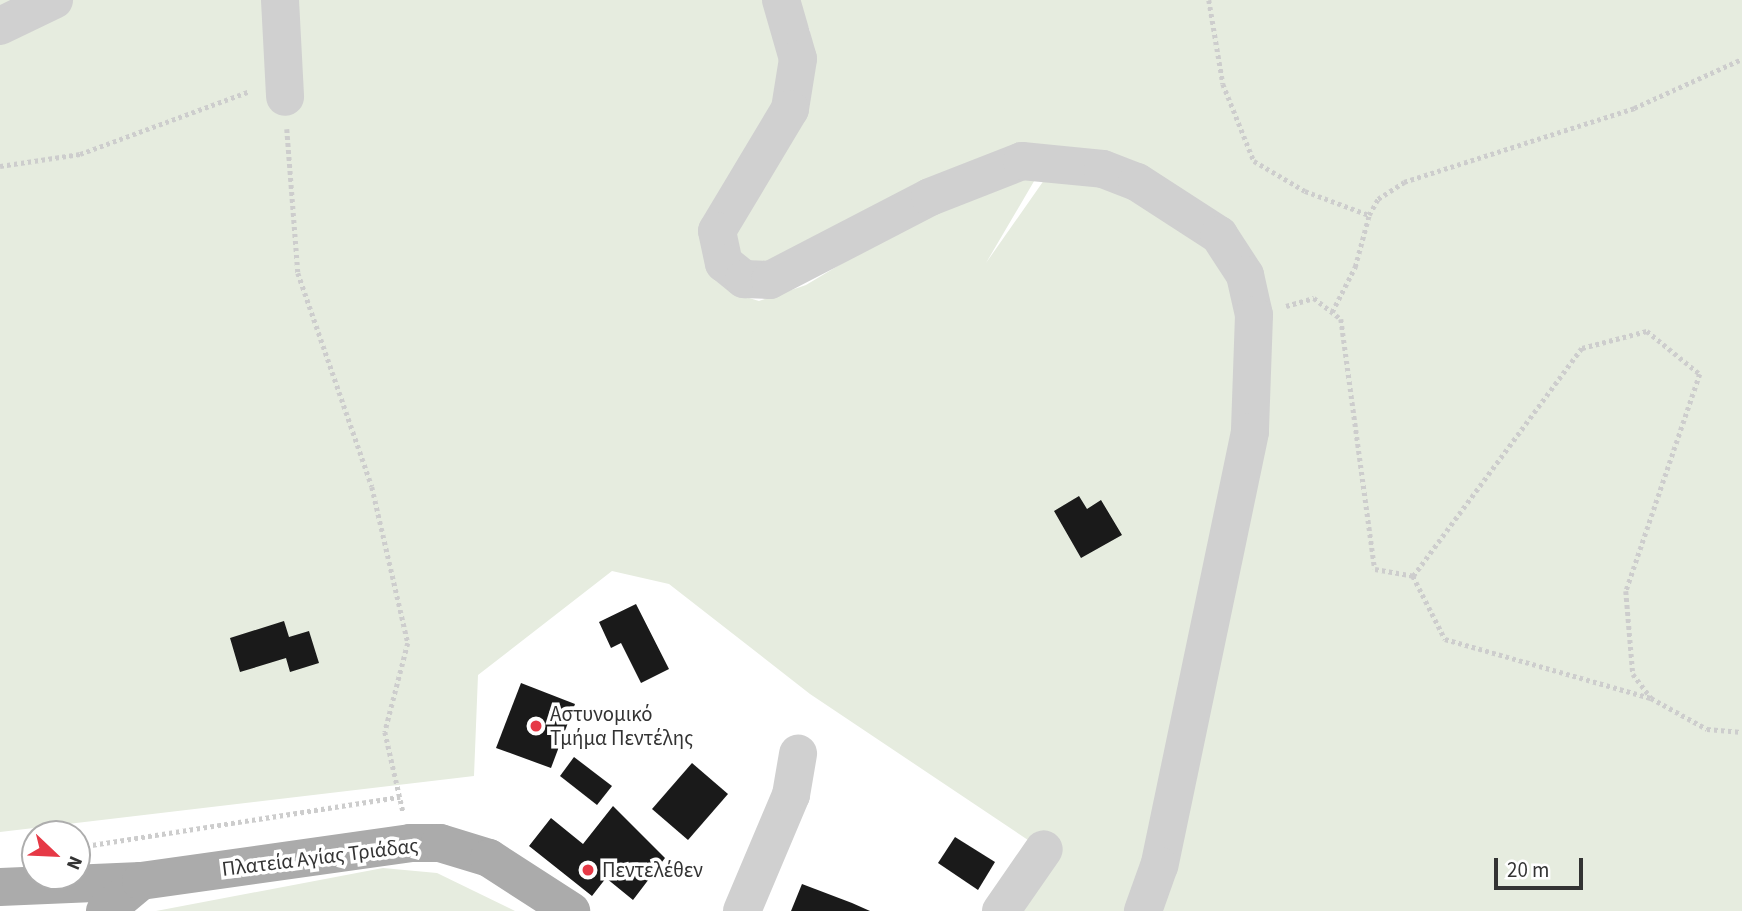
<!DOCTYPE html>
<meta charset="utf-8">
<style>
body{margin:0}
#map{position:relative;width:1742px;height:911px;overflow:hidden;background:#fff;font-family:"Source Sans 3",sans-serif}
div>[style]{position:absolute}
.green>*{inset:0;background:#e6ecdf}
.building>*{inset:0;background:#1a1a1a}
.path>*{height:4.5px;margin-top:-2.25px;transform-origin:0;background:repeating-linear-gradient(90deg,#cdcdcd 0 3.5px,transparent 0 7px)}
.minor>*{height:38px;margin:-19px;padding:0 19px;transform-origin:19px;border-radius:19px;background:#d0d0d0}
.major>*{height:38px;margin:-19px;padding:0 19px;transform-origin:19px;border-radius:19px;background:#ababab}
.dots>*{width:19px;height:19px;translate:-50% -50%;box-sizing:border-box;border:4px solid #fff;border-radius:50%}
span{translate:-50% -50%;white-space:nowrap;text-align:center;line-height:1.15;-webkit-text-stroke:7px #fff;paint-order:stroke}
.poi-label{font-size:21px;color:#333}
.left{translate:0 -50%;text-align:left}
.street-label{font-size:21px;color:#333}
.north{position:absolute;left:21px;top:820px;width:70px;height:70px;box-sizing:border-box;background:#fff;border:2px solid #adadad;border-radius:50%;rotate:113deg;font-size:19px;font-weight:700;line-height:28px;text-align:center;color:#333}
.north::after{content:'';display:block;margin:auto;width:24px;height:32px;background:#e63946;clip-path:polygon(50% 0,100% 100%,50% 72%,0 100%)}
.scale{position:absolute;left:1494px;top:858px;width:89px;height:32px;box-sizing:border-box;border:4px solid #333;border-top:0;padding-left:9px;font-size:21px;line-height:24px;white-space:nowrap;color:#333;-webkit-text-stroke:5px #fff;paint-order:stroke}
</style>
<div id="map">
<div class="green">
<div style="clip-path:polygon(0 0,774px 0,787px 99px,715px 207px,739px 295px,759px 301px,806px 285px,933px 209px,1040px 171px,986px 263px,1063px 153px,788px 266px,747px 263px,734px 244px,733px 223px,807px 99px,810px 31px,797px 0,1742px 0,1742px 911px,1008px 911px,1031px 842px,810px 694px,669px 584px,612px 571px,478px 675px,474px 776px,0 832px)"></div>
<div style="clip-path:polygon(383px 868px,437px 873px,515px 911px,156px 911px)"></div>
</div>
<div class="building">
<div style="clip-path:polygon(1079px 496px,1087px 509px,1101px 500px,1122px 535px,1081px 558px,1054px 511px)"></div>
<div style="clip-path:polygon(636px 604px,669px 669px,641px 683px,621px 643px,611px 648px,599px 622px)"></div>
<div style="clip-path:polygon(284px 621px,289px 637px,309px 631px,319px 663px,290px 672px,286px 658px,240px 672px,230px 638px)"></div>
<div style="clip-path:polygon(521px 683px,575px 704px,551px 768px,496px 748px)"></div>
<div style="clip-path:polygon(574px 757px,612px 786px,597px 805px,560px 776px)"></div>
<div style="clip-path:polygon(692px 763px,728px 794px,688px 840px,652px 809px)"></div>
<div style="clip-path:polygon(613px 806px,665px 858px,633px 900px,606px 878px,592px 896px,529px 846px,551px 818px,583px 844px)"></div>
<div style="clip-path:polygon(955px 837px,995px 862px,978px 890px,938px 863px)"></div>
<div style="clip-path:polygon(802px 884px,852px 903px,870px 911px,791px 911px)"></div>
</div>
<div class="path">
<div style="left:1209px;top:0;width:85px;rotate:80.5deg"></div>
<div style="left:1223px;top:84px;width:83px;rotate:68.1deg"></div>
<div style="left:1254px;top:161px;width:59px;rotate:30.5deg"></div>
<div style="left:1305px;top:191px;width:68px;rotate:20.6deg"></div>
<div style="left:287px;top:129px;width:144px;rotate:85.6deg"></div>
<div style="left:298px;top:273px;width:226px;rotate:70.9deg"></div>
<div style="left:372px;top:487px;width:160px;rotate:77deg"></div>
<div style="left:408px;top:643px;width:92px;rotate:104.5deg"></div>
<div style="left:385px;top:732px;width:81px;rotate:77.2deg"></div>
<div style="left:0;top:166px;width:81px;rotate:-8.5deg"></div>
<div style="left:80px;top:154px;width:181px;rotate:-20.3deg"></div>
<div style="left:1286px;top:306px;width:29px;rotate:-16deg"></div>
<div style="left:1314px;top:298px;width:34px;rotate:38deg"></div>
<div style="left:1341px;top:319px;width:252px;rotate:82.3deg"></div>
<div style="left:1375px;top:569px;width:39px;rotate:10deg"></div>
<div style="left:1413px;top:576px;width:284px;rotate:-53.5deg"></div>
<div style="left:1582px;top:348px;width:67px;rotate:-14.7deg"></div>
<div style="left:1647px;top:331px;width:68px;rotate:39.1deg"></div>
<div style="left:1700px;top:374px;width:229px;rotate:108.8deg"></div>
<div style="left:1626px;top:591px;width:83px;rotate:85.2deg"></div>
<div style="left:1633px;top:674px;width:30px;rotate:53deg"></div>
<div style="left:1651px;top:698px;width:64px;rotate:29deg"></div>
<div style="left:1707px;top:729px;width:35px;rotate:5deg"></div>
<div style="left:1332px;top:312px;width:51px;rotate:-62.9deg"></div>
<div style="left:1355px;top:267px;width:54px;rotate:-74.9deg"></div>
<div style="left:1369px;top:215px;width:18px;rotate:-61deg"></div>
<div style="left:1378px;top:199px;width:31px;rotate:-33deg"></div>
<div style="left:1404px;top:182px;width:242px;rotate:-17.8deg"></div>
<div style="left:1634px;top:108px;width:119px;rotate:-24.4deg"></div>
<div style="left:1413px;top:576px;width:71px;rotate:63.1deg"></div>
<div style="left:1445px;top:639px;width:214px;rotate:16deg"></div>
<div style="left:79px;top:847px;width:325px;rotate:-8.9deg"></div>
</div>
<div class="minor">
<div style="left:280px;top:0;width:97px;rotate:87deg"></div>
<div style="left:781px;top:0;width:61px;rotate:73.9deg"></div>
<div style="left:798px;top:59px;width:51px;rotate:99.1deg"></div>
<div style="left:790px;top:109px;width:142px;rotate:120.9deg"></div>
<div style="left:717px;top:231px;width:33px;rotate:78deg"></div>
<div style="left:724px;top:263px;width:26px;rotate:39deg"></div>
<div style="left:744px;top:279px;width:26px;rotate:2deg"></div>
<div style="left:770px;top:280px;width:180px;rotate:-27.4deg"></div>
<div style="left:930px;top:197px;width:99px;rotate:-21.4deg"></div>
<div style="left:1022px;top:161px;width:81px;rotate:5.6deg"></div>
<div style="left:1103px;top:169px;width:36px;rotate:21deg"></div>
<div style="left:1137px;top:182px;width:98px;rotate:32.9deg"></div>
<div style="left:1219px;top:235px;width:48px;rotate:57deg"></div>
<div style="left:1245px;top:275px;width:41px;rotate:77.3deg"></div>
<div style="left:1254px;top:315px;width:117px;rotate:92deg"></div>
<div style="left:1250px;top:432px;width:443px;rotate:101.8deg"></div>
<div style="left:1159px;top:866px;width:48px;rotate:109.6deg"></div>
<div style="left:0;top:26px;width:60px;rotate:-25.7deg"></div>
<div style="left:742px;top:911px;width:126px;rotate:-67.1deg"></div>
<div style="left:791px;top:795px;width:42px;rotate:-80.3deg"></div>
<div style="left:1001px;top:911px;width:75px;rotate:-55.3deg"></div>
</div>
<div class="major">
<div style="left:0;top:887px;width:141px;rotate:-2.4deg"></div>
<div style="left:105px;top:911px;width:47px;rotate:-39.8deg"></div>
<div style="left:141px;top:881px;width:272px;rotate:-8deg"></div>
<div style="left:410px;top:843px;width:30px"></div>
<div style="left:440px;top:843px;width:51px;rotate:17deg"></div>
<div style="left:489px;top:858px;width:98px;rotate:32.9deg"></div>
</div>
<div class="dots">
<div style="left:536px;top:726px;background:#e63946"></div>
<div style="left:588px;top:870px;background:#e63946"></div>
</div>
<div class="poi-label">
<span class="left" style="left:550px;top:726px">Αστυνομικό<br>Τμήμα Πεντέλης</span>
<span class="left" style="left:602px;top:870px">Πεντελέθεν</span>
</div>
<div class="street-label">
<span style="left:320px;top:857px;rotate:-7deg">Πλατεία Αγίας Τριάδας</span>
</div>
<div class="north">N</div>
<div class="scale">20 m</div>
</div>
